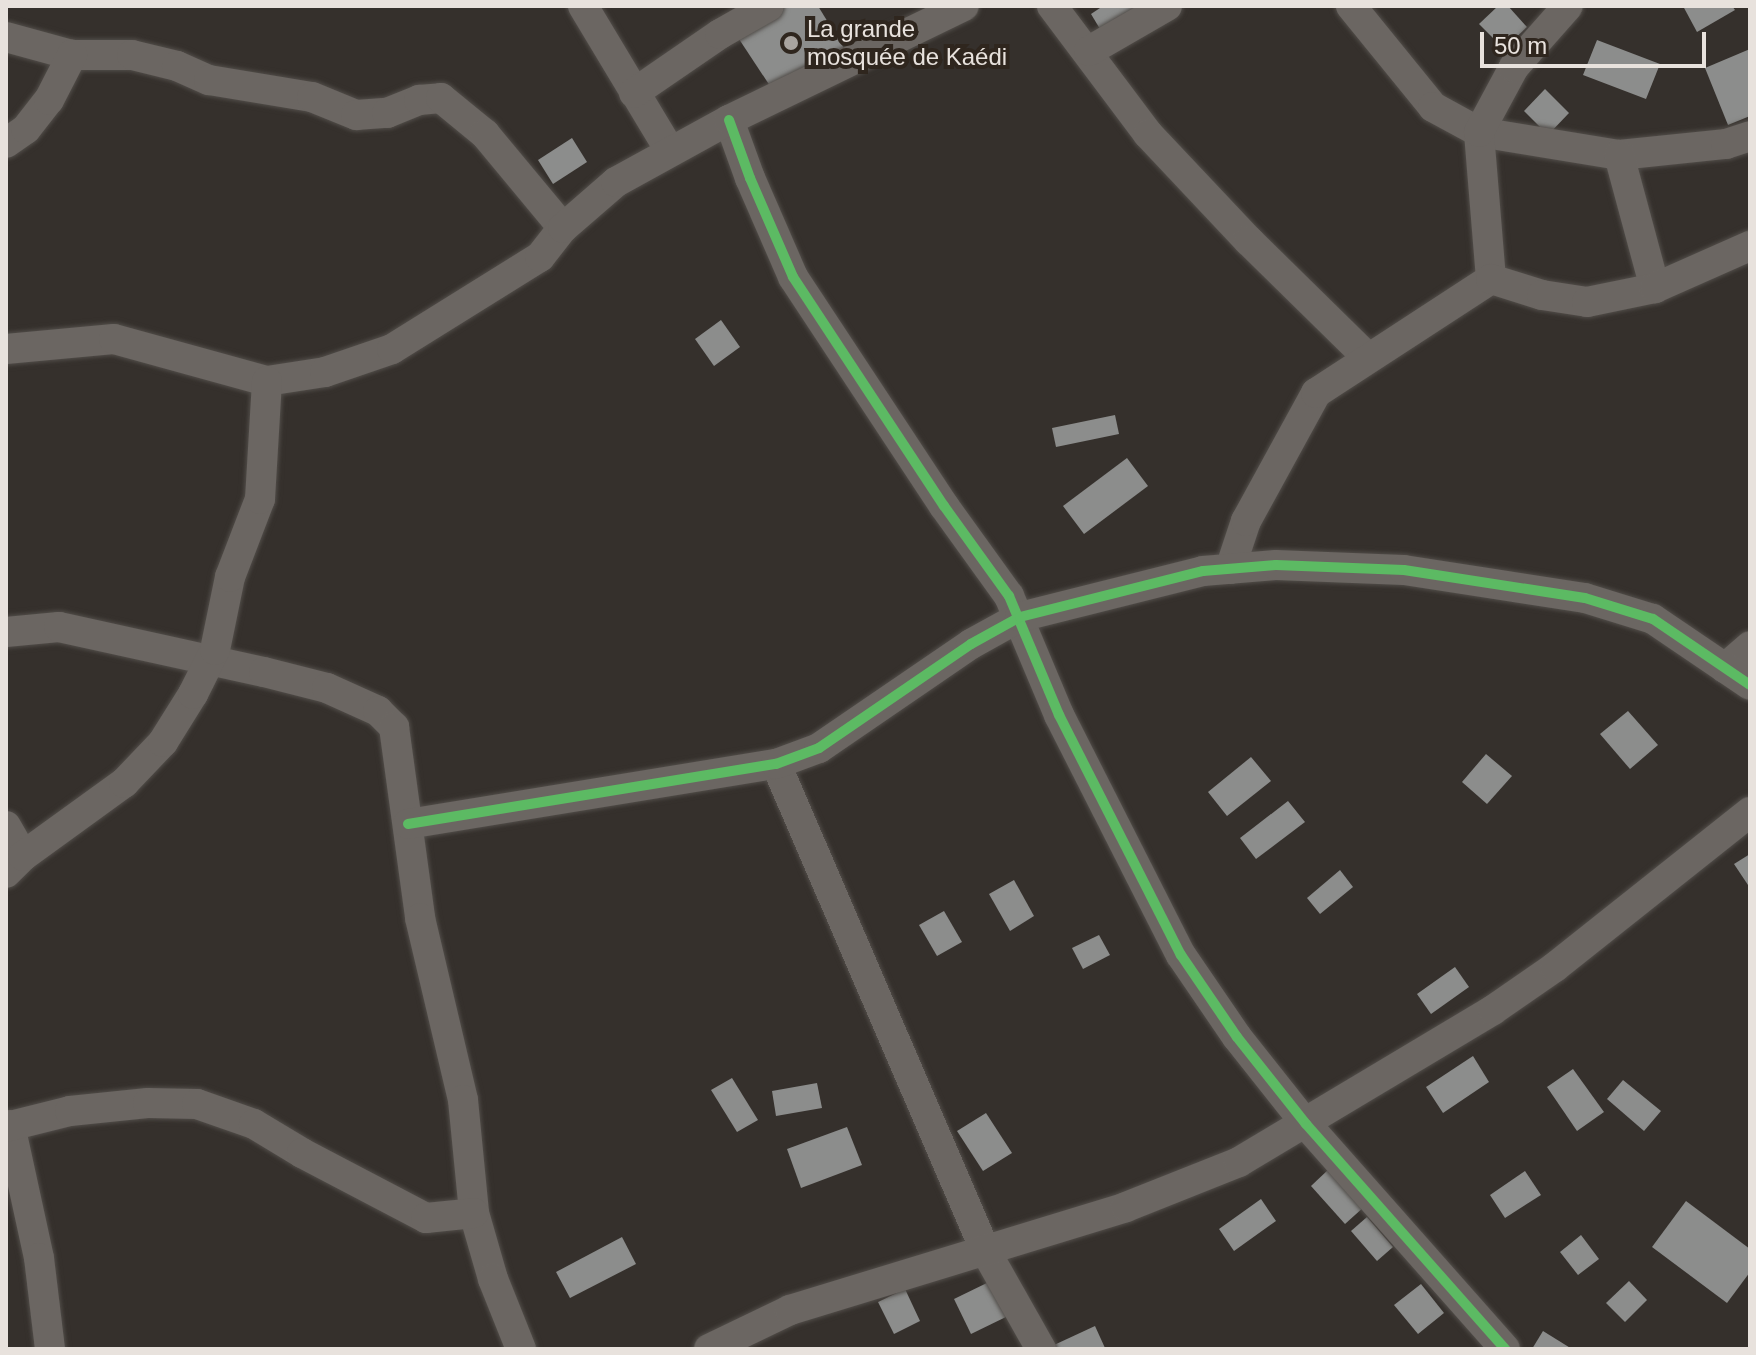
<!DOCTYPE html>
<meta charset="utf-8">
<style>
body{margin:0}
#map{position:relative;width:1756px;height:1355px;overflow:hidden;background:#35302c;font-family:Arial,sans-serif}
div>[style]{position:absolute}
.building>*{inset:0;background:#8c8d8c}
.roads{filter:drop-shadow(0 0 2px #514d49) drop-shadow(0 0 2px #514d49)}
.minor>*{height:30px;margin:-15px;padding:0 15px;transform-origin:15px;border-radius:15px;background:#6b6662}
.cycleway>*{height:10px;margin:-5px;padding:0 5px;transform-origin:5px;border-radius:5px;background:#5cba63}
.dots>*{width:22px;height:22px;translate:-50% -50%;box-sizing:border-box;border:4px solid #2f261e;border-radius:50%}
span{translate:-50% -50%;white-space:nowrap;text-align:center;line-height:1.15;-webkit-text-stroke:8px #2f261e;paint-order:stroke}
.poi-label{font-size:24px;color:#e8e2dd}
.left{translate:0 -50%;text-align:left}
.frame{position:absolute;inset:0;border:8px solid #e8e2dd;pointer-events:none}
.scale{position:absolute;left:1480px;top:32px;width:226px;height:36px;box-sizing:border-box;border:4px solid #e8e2dd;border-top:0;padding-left:10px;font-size:24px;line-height:28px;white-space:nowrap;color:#e8e2dd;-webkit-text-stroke:6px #2f261e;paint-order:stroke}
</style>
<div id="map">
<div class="building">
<div style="clip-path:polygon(783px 6px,818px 6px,845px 50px,772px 89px,737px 36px)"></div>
<div style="clip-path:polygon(1103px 6px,1147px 6px,1103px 34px,1091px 14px)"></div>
<div style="clip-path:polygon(1498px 6px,1508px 6px,1527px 27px,1504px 49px,1479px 24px)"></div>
<div style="clip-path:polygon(1683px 6px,1732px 6px,1735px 10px,1697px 32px)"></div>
<div style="clip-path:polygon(1597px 40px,1660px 64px,1646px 99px,1583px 75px)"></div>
<div style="clip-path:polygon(1750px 49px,1750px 116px,1728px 125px,1705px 68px)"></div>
<div style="clip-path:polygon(1545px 89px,1569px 113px,1548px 135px,1524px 111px)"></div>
<div style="clip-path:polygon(572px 138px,587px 162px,553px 184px,538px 160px)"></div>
<div style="clip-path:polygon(721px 320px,740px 347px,714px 366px,695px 339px)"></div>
<div style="clip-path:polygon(1115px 415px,1119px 434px,1056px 447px,1052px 428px)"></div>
<div style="clip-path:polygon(1127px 458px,1148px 486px,1084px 534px,1063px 506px)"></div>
<div style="clip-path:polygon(1628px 711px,1658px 745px,1630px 769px,1600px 734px)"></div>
<div style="clip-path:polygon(1486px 754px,1512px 776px,1487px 804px,1462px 782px)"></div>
<div style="clip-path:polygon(1251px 757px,1271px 781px,1227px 816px,1208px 792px)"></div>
<div style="clip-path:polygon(1288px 801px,1305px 822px,1256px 859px,1240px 838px)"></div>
<div style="clip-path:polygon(1750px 854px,1750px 888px,1734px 864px)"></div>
<div style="clip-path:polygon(1340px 870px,1353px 887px,1320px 914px,1307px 898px)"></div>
<div style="clip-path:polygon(1014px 880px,1034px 916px,1010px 931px,989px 894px)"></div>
<div style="clip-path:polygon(944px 911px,962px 942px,937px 956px,919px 925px)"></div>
<div style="clip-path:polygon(1099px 935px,1110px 955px,1083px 969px,1072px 948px)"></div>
<div style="clip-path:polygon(1455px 967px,1469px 987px,1431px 1014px,1417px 994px)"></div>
<div style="clip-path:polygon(1473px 1056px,1489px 1082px,1443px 1113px,1426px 1087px)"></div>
<div style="clip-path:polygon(1573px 1069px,1604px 1112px,1577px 1131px,1547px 1087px)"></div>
<div style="clip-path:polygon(732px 1078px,758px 1120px,737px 1132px,711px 1090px)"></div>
<div style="clip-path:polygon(1623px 1080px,1661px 1111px,1644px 1131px,1607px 1099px)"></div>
<div style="clip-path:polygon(817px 1083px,822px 1108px,776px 1116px,772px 1091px)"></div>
<div style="clip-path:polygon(986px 1113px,1012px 1153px,983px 1171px,957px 1131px)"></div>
<div style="clip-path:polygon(847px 1127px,862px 1165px,801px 1188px,787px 1149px)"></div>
<div style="clip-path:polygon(1330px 1168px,1365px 1206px,1345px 1224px,1311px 1186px)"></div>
<div style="clip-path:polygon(1525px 1171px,1541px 1195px,1505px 1218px,1490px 1195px)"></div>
<div style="clip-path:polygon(1261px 1199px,1276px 1221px,1234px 1251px,1219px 1229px)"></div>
<div style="clip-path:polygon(1686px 1201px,1750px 1249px,1750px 1272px,1727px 1303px,1652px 1247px)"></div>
<div style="clip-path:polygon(1367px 1217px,1393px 1247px,1377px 1261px,1351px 1231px)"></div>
<div style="clip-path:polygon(1581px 1235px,1599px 1259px,1578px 1275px,1560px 1252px)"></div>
<div style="clip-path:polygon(622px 1237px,636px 1264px,570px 1298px,556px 1272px)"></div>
<div style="clip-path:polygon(993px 1280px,1010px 1315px,971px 1334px,954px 1299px)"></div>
<div style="clip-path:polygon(1629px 1281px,1647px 1300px,1625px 1322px,1606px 1303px)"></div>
<div style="clip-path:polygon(1421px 1284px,1444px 1313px,1418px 1334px,1394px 1305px)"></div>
<div style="clip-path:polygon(905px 1289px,920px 1321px,894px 1334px,878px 1302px)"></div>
<div style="clip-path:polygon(1095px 1326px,1105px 1348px,1056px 1349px,1054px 1345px)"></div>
<div style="clip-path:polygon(1543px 1331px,1572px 1349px,1532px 1349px)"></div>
</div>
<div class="roads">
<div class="minor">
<div style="left:583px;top:6px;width:169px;rotate:59deg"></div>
<div style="left:1052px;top:6px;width:160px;rotate:53.1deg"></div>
<div style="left:1148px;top:134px;width:147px;rotate:46.7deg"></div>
<div style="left:1249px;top:241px;width:167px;rotate:44.5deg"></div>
<div style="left:1351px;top:6px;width:130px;rotate:50.9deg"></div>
<div style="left:1433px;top:107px;width:52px;rotate:28.5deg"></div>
<div style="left:1479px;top:132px;width:142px;rotate:9.3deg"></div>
<div style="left:1619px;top:155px;width:108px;rotate:-5.9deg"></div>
<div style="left:1726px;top:144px;width:25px;rotate:-18deg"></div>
<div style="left:6px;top:37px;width:68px;rotate:15.3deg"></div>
<div style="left:72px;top:55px;width:60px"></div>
<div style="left:132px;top:55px;width:46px;rotate:13.7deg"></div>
<div style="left:177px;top:66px;width:35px;rotate:24deg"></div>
<div style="left:209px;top:80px;width:104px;rotate:9.4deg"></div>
<div style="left:312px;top:97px;width:48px;rotate:22.2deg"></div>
<div style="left:356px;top:115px;width:31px;rotate:-4deg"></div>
<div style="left:387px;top:113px;width:35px;rotate:-22deg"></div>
<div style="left:419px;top:100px;width:22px;rotate:-5deg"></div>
<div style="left:441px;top:98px;width:57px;rotate:39.3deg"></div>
<div style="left:485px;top:134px;width:122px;rotate:50.3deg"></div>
<div style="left:1089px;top:51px;width:90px;rotate:-30deg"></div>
<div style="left:634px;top:93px;width:104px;rotate:-34.5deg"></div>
<div style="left:720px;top:34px;width:56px;rotate:-29.7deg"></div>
<div style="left:729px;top:120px;width:62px;rotate:70.1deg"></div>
<div style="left:750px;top:178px;width:108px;rotate:66.5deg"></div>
<div style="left:793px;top:277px;width:274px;rotate:56.6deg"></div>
<div style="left:944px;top:506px;width:111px;rotate:54.2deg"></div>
<div style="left:1009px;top:596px;width:129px;rotate:67.2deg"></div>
<div style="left:1059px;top:715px;width:269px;rotate:63.1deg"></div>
<div style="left:1181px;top:955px;width:99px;rotate:55.7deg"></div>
<div style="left:1237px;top:1037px;width:111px;rotate:51.6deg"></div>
<div style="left:1306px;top:1124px;width:300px;rotate:48.5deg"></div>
<div style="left:6px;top:143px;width:24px;rotate:-35deg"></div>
<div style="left:26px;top:129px;width:37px;rotate:-52deg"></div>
<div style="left:49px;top:100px;width:51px;rotate:-62.9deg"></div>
<div style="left:1619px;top:155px;width:138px;rotate:74.9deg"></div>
<div style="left:1491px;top:279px;width:147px;rotate:-94.7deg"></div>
<div style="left:1479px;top:132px;width:74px;rotate:-61.7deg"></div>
<div style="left:1514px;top:67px;width:81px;rotate:-48.5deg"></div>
<div style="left:6px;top:349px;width:108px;rotate:-5.3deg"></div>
<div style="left:114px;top:339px;width:159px;rotate:15.4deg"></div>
<div style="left:267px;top:381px;width:59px;rotate:-8.8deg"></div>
<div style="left:325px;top:372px;width:71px;rotate:-18.9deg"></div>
<div style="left:392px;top:349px;width:174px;rotate:-31.9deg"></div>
<div style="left:540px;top:257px;width:37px;rotate:-52deg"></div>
<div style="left:563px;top:228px;width:70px;rotate:-41deg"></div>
<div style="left:616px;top:182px;width:129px;rotate:-28.8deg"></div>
<div style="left:729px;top:120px;width:261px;rotate:-25.9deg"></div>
<div style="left:1230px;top:569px;width:51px;rotate:-71.6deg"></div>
<div style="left:1246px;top:521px;width:146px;rotate:-61.3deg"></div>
<div style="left:1316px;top:393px;width:209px;rotate:-33.1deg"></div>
<div style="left:1491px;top:279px;width:53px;rotate:17.4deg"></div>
<div style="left:1542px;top:295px;width:46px;rotate:8.8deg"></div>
<div style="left:1587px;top:302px;width:69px;rotate:-11.6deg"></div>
<div style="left:1655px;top:288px;width:104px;rotate:-23.9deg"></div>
<div style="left:6px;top:632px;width:53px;rotate:-5.4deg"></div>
<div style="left:59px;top:627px;width:210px;rotate:12.4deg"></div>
<div style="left:264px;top:672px;width:65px;rotate:14.3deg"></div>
<div style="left:327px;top:688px;width:56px;rotate:24.3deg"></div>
<div style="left:378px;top:711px;width:23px;rotate:45deg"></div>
<div style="left:394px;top:727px;width:193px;rotate:82.2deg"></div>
<div style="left:420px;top:918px;width:187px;rotate:76.7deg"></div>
<div style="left:463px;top:1100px;width:114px;rotate:84.4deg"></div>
<div style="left:474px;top:1213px;width:69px;rotate:73.9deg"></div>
<div style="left:493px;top:1279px;width:75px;rotate:68.2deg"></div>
<div style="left:1725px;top:668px;width:33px;rotate:-41deg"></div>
<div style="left:776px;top:764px;width:529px;rotate:66.73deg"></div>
<div style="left:985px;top:1250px;width:114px;rotate:60.5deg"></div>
<div style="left:408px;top:824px;width:373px;rotate:-9.3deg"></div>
<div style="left:776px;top:764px;width:46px;rotate:-20.4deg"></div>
<div style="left:819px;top:748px;width:184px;rotate:-34.4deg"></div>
<div style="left:971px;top:644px;width:56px;rotate:-28.9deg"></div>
<div style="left:1020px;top:617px;width:189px;rotate:-14.1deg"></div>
<div style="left:1203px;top:571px;width:73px;rotate:-4.7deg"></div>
<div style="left:1276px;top:565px;width:128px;rotate:2.2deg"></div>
<div style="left:1404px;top:570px;width:183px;rotate:8.8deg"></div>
<div style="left:1585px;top:598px;width:71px;rotate:17.2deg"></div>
<div style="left:1653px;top:619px;width:117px;rotate:34.2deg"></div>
<div style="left:6px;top:826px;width:34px;rotate:60deg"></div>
<div style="left:6px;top:873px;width:24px;rotate:-45deg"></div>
<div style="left:23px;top:856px;width:125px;rotate:-35.9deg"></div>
<div style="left:124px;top:783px;width:57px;rotate:-46.4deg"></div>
<div style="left:163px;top:742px;width:57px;rotate:-58deg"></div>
<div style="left:193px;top:694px;width:49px;rotate:-63.4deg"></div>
<div style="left:215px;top:650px;width:75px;rotate:-78.4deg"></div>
<div style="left:230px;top:577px;width:84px;rotate:-69deg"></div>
<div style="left:260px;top:499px;width:118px;rotate:-86.6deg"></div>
<div style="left:10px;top:1125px;width:136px;rotate:77.7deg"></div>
<div style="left:39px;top:1258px;width:92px;rotate:83.1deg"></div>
<div style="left:6px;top:1127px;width:66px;rotate:-14deg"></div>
<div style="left:70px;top:1111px;width:78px;rotate:-5.9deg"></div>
<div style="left:148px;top:1103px;width:49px;rotate:1.2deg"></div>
<div style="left:197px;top:1104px;width:60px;rotate:19.3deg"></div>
<div style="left:254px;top:1124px;width:56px;rotate:31.1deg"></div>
<div style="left:302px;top:1153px;width:140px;rotate:27.7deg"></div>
<div style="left:426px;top:1218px;width:48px;rotate:-5.9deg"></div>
<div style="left:709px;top:1349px;width:90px;rotate:-25.7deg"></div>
<div style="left:790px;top:1310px;width:351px;rotate:-17deg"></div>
<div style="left:1126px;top:1207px;width:122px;rotate:-21.7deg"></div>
<div style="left:1239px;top:1162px;width:296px;rotate:-30.9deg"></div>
<div style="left:1493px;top:1010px;width:75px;rotate:-34.7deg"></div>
<div style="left:1555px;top:967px;width:249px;rotate:-38.5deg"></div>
</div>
</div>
<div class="cycleway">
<div style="left:729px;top:120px;width:62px;rotate:70.1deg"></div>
<div style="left:750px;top:178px;width:108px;rotate:66.5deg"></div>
<div style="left:793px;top:277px;width:274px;rotate:56.6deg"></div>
<div style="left:944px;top:506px;width:111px;rotate:54.2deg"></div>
<div style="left:1009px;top:596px;width:129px;rotate:67.2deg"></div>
<div style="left:1059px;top:715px;width:269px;rotate:63.1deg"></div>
<div style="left:1181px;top:955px;width:99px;rotate:55.7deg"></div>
<div style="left:1237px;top:1037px;width:111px;rotate:51.6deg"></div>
<div style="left:1306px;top:1124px;width:300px;rotate:48.5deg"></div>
<div style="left:408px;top:824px;width:373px;rotate:-9.3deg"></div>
<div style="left:776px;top:764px;width:46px;rotate:-20.4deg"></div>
<div style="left:819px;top:748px;width:184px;rotate:-34.4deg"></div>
<div style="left:971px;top:644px;width:56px;rotate:-28.9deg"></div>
<div style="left:1020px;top:617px;width:189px;rotate:-14.1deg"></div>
<div style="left:1203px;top:571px;width:73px;rotate:-4.7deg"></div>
<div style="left:1276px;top:565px;width:128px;rotate:2.2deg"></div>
<div style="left:1404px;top:570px;width:183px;rotate:8.8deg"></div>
<div style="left:1585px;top:598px;width:71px;rotate:17.2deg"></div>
<div style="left:1653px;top:619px;width:117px;rotate:34.2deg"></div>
</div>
<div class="dots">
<div style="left:791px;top:43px;background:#a9a49f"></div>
</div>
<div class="poi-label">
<span class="left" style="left:807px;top:43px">La grande<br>mosquée de Kaédi</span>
</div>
<div class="frame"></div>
<div class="scale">50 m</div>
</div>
